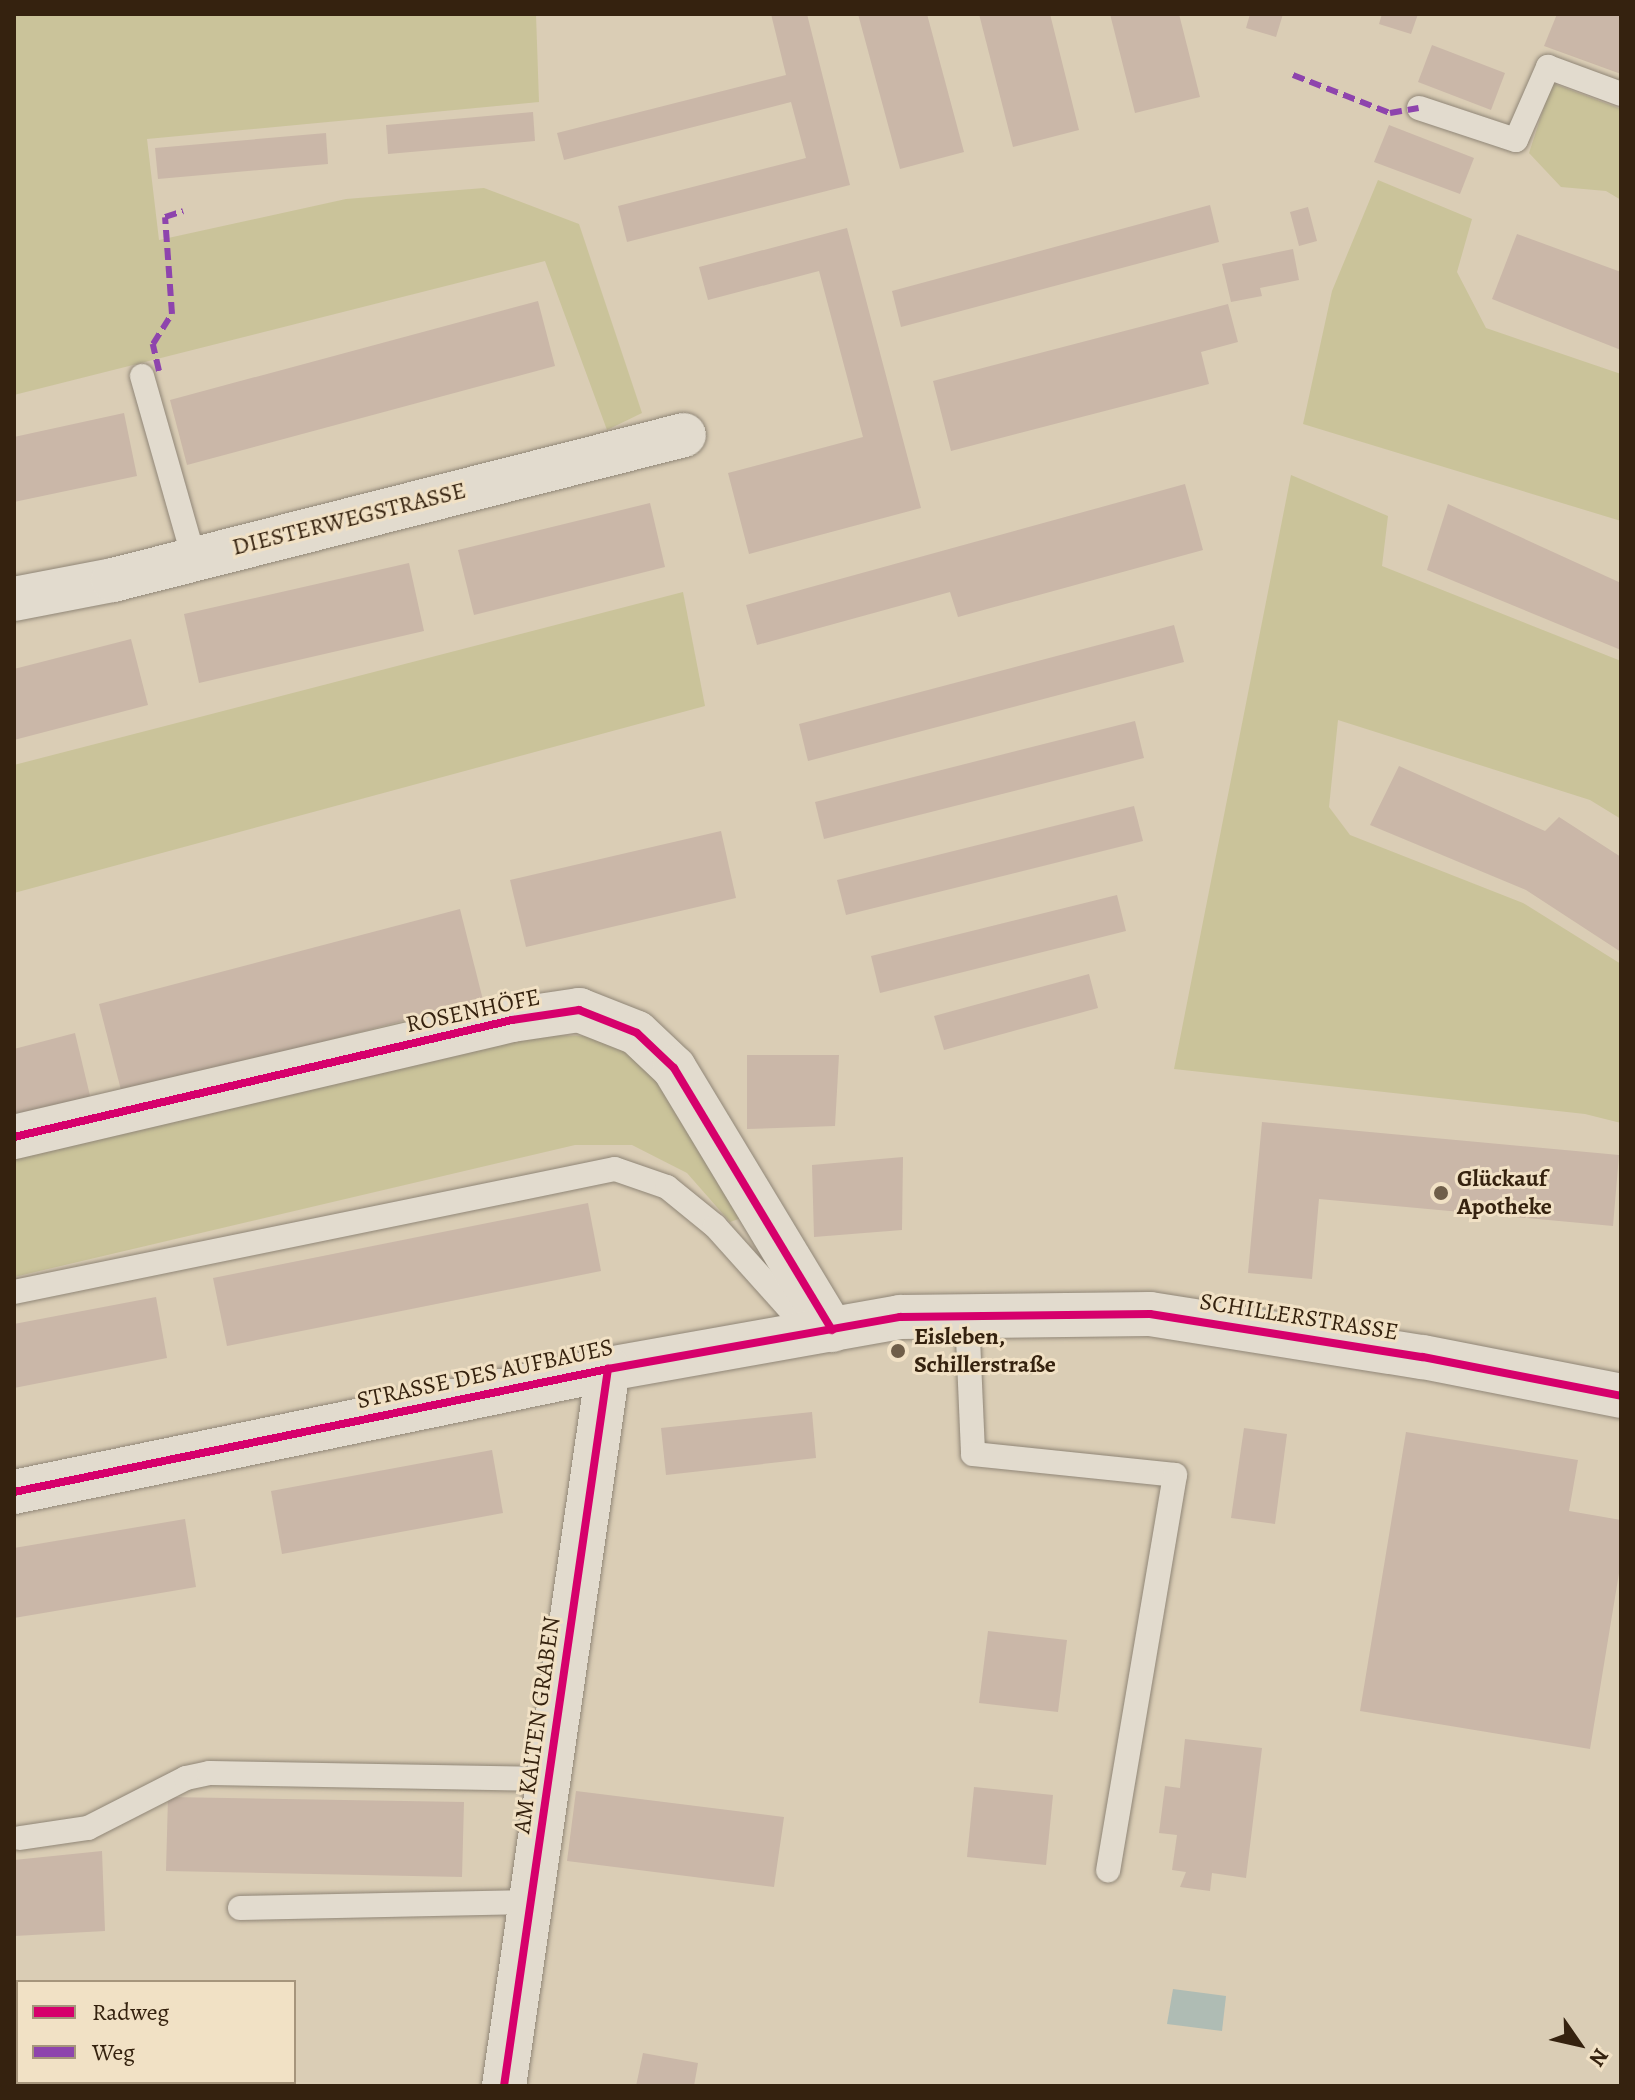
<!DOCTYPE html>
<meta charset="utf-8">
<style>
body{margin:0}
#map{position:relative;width:1635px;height:2100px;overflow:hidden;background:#dacdb5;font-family:Alegreya,serif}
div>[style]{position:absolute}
.green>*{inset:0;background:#cac39a}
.water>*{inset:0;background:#afbcb4}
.building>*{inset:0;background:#cab7a8}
.roads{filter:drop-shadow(0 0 2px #908677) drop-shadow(0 0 2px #908677)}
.service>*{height:24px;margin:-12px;padding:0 12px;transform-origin:12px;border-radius:12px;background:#e2dbce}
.minor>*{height:44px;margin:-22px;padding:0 22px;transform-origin:22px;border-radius:22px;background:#e2dbce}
.quiet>*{height:6px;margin-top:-3px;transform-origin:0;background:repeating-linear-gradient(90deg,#8e44ad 0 12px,transparent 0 18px)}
.cycleway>*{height:8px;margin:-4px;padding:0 4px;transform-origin:4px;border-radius:4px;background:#d6006c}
.dots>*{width:22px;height:22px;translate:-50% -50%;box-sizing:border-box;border:4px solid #f1e1c5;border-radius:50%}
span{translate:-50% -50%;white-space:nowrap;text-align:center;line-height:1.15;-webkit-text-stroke:6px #f1e1c5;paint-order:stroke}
.street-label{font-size:24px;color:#35220f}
.poi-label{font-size:24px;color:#35220f;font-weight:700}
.left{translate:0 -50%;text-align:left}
.frame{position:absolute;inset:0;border:16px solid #35220f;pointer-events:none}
.legend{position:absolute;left:16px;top:1980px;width:280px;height:104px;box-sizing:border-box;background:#f1e1c5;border:2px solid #a6957c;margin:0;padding:10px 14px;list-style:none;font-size:24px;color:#35220f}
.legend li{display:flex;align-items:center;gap:16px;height:40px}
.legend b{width:40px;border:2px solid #a6957c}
.north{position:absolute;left:1539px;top:2004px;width:80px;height:80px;-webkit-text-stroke:6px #f1e1c5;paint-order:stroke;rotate:124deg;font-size:22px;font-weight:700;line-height:32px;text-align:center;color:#35220f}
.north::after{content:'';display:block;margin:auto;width:28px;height:36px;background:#35220f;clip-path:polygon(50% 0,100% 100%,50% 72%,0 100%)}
</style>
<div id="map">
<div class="green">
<div style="clip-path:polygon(14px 14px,536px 14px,539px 102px,147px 139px,159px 240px,346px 199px,484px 188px,579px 224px,642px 413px,607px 430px,545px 261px,14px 395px)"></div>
<div style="clip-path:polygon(1552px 83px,1621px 109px,1621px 200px,1606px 191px,1561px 187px,1529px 153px)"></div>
<div style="clip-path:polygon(1378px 180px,1472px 219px,1457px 272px,1486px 328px,1621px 374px,1621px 521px,1303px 424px,1332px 291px)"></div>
<div style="clip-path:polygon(1291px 475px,1388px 516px,1382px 566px,1621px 661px,1621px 819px,1590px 800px,1338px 720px,1329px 807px,1350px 835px,1523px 903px,1621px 964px,1621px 1123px,1585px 1114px,1174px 1069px)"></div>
<div style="clip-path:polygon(683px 592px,705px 706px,14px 893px,14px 765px)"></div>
<div style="clip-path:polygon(535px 1035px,597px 1036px,641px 1061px,676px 1096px,747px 1216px,730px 1222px,687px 1173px,632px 1145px,575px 1145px,14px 1277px,14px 1152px)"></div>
</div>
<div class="water">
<div style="clip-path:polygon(1173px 1989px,1226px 1996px,1222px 2031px,1167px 2024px)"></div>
</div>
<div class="building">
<div style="clip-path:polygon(771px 14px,807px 14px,850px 185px,627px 242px,618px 206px,806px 158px,791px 102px,564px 160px,557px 133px,786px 75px)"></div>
<div style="clip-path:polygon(858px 14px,927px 14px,964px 152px,900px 169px)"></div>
<div style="clip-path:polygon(979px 14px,1050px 14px,1079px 130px,1013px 147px)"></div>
<div style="clip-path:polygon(1110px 14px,1179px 14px,1200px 97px,1135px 113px)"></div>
<div style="clip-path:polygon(1250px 14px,1283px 14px,1276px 37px,1246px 28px)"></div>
<div style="clip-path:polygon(1382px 14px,1418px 14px,1411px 34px,1379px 24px)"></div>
<div style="clip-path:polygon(1557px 14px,1621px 14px,1621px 74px,1544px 46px)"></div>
<div style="clip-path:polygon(1432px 45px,1505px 73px,1491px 110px,1418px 82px)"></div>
<div style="clip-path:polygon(533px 112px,535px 141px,388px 154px,386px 125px)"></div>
<div style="clip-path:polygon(1389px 125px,1474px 158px,1460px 194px,1374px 162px)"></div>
<div style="clip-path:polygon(326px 133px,328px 164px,158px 179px,155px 148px)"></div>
<div style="clip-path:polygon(1210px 205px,1219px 242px,901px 327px,892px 291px)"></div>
<div style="clip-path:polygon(1308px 207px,1317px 241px,1299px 246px,1290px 212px)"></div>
<div style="clip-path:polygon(847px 228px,921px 508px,749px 554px,728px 473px,863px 437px,819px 271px,708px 300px,699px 267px)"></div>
<div style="clip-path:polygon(1517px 234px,1621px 272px,1621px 350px,1492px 299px)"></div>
<div style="clip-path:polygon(1293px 249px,1299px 280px,1260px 288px,1262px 296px,1231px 302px,1222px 264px)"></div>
<div style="clip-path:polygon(538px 301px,555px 366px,187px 465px,170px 400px)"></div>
<div style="clip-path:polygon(1228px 304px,1238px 342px,1201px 352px,1209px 384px,951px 451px,933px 381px)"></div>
<div style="clip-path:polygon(124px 413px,137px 476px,14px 502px,14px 437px)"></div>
<div style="clip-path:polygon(1185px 484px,1203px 550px,958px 617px,950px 592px,757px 645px,746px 605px)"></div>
<div style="clip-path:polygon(650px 503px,665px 567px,474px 615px,458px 550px)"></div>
<div style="clip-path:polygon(1448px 504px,1621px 583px,1621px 650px,1427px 570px)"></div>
<div style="clip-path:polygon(409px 563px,424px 631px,199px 683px,184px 614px)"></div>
<div style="clip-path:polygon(1174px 625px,1184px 662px,808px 761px,799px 724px)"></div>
<div style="clip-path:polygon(131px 639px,148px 705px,14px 740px,14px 669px)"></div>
<div style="clip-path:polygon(1135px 721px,1144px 758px,824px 839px,815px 802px)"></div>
<div style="clip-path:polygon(1399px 766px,1545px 831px,1559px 817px,1621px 857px,1621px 952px,1526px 890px,1370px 825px)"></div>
<div style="clip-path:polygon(1134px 806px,1143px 841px,846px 915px,837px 880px)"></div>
<div style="clip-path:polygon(721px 831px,736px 898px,526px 947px,510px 880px)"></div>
<div style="clip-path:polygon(1117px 895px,1126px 931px,880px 993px,871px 956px)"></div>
<div style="clip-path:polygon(460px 909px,483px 1000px,122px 1094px,99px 1004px)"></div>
<div style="clip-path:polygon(1089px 974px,1098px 1008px,944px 1050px,934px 1016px)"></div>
<div style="clip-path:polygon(75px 1033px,91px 1100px,14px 1120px,14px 1049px)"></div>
<div style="clip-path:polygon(747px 1055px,839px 1055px,835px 1126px,747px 1129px)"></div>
<div style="clip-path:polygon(1262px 1122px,1619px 1155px,1613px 1226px,1319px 1199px,1312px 1279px,1248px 1273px)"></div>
<div style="clip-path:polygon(903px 1157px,902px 1230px,814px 1237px,812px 1165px)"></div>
<div style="clip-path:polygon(588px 1203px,601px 1271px,227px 1346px,213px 1278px)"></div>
<div style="clip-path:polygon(156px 1297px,167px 1358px,14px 1388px,14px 1324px)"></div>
<div style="clip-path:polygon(812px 1412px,816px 1458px,666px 1475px,661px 1428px)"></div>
<div style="clip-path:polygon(1244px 1428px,1287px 1434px,1275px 1524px,1231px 1518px)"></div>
<div style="clip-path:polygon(1406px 1432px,1578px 1460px,1569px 1511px,1621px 1520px,1621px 1561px,1590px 1749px,1360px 1711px)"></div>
<div style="clip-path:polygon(492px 1450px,503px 1513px,282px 1554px,271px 1491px)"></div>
<div style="clip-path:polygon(185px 1519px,196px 1587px,14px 1618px,14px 1548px)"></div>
<div style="clip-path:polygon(988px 1631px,1067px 1640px,1058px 1712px,979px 1703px)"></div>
<div style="clip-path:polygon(1185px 1739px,1262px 1748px,1246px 1878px,1212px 1873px,1210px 1891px,1180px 1887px,1186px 1872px,1172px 1870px,1177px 1835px,1159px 1833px,1165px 1786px,1180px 1788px)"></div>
<div style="clip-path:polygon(974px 1787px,1053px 1795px,1046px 1865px,967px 1857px)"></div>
<div style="clip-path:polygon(576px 1791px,784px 1817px,774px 1887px,567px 1861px)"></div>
<div style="clip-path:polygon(168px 1797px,464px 1802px,462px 1877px,166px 1871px)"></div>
<div style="clip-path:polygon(102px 1851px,105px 1931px,14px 1936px,14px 1860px)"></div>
<div style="clip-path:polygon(643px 2053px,698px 2063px,694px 2086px,636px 2086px)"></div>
</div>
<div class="roads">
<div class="service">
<div style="left:1419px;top:108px;width:102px;rotate:18.3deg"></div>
<div style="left:1516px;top:140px;width:80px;rotate:-66.3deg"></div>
<div style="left:1548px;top:67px;width:78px;rotate:20.3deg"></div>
<div style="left:142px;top:376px;width:190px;rotate:74.1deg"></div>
<div style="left:14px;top:1292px;width:613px;rotate:-11.57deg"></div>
<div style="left:615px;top:1169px;width:55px;rotate:19.1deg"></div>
<div style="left:667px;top:1187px;width:62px;rotate:39.1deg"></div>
<div style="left:715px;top:1226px;width:145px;rotate:48.1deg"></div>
<div style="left:967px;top:1315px;width:139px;rotate:87.5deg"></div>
<div style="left:973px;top:1454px;width:203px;rotate:5.9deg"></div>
<div style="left:1175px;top:1475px;width:401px;rotate:99.6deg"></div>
<div style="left:20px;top:1838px;width:69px;rotate:-8.4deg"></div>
<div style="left:88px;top:1828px;width:110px;rotate:-27deg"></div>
<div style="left:186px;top:1778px;width:24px;rotate:-12deg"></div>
<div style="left:209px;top:1773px;width:340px;rotate:1deg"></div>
<div style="left:240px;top:1908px;width:291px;rotate:-1.2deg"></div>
</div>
<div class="minor">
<div style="left:14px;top:599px;width:101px;rotate:-10.9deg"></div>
<div style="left:113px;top:580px;width:589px;rotate:-14.25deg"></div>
<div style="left:14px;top:1137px;width:512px;rotate:-13.22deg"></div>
<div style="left:512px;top:1020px;width:68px;rotate:-8.5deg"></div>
<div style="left:579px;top:1010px;width:62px;rotate:21.6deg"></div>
<div style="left:637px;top:1033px;width:51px;rotate:43.4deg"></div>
<div style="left:674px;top:1068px;width:306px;rotate:58.9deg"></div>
<div style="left:14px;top:1492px;width:607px;rotate:-11.7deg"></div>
<div style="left:608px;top:1369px;width:297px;rotate:-10.1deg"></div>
<div style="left:900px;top:1317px;width:250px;rotate:-0.7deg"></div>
<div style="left:1150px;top:1314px;width:276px;rotate:9deg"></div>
<div style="left:1423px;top:1357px;width:202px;rotate:11.1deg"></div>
<div style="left:504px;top:2086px;width:725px;rotate:-81.75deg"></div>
</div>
</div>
<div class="quiet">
<div style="left:1293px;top:75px;width:104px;rotate:21.4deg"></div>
<div style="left:1390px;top:113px;width:29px;rotate:-10deg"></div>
<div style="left:159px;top:371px;width:28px;rotate:-103deg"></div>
<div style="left:153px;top:344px;width:36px;rotate:-58deg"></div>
<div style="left:172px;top:314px;width:97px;rotate:-94.1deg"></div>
<div style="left:165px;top:217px;width:19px;rotate:-18deg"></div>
</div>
<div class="cycleway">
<div style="left:14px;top:1137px;width:512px;rotate:-13.22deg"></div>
<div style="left:512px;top:1020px;width:68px;rotate:-8.5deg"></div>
<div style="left:579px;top:1010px;width:62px;rotate:21.6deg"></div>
<div style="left:637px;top:1033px;width:51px;rotate:43.4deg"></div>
<div style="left:674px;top:1068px;width:306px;rotate:58.9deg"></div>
<div style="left:14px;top:1492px;width:607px;rotate:-11.7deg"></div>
<div style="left:608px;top:1369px;width:297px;rotate:-10.1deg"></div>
<div style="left:900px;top:1317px;width:250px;rotate:-0.7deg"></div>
<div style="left:1150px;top:1314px;width:276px;rotate:9deg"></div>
<div style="left:1423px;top:1357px;width:202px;rotate:11.1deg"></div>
<div style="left:504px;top:2086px;width:725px;rotate:-81.75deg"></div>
</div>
<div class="dots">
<div style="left:1441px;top:1193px;background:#6f5e49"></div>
<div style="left:898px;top:1351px;background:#6f5e49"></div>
</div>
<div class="street-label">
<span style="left:349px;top:519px;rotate:-14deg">DIESTERWEGSTRASSE</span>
<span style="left:473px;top:1011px;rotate:-12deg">ROSENHÖFE</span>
<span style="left:1299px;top:1317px;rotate:9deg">SCHILLERSTRASSE</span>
<span style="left:485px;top:1374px;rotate:-12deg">STRASSE DES AUFBAUES</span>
<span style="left:537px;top:1725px;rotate:-82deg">AM KALTEN GRABEN</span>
</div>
<div class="poi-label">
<span class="left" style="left:1457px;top:1193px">Glückauf<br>Apotheke</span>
<span class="left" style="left:914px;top:1351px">Eisleben,<br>Schillerstraße</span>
</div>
<div class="frame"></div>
<ul class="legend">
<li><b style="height:10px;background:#d6006c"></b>Radweg</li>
<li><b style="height:10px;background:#8e44ad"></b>Weg</li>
</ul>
<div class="north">N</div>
</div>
